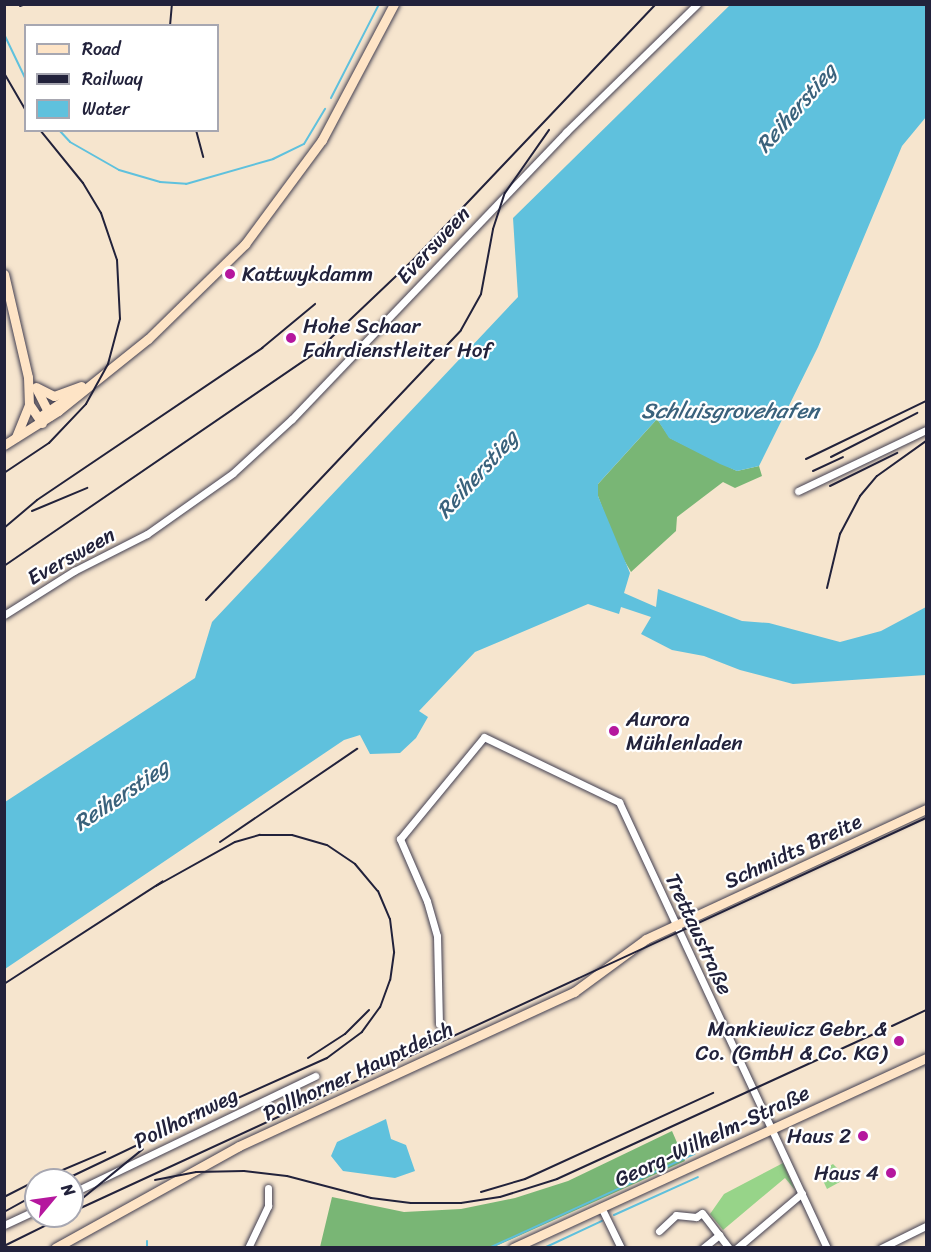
<!DOCTYPE html>
<meta charset="utf-8">
<style>
body{margin:0}
#map{position:relative;width:931px;height:1252px;overflow:hidden;background:#f6e5ce;font-family:Sriracha,sans-serif}
div>[style]{position:absolute}
.green>*{inset:0;background:#97d489}
.forest>*{inset:0;background:#79b675}
.water>*{inset:0;background:#5fc1dd}
.stream>*{height:2px;margin:-1px;padding:0 1px;transform-origin:1px;border-radius:1px;background:#5fc1dd}
.roads{filter:drop-shadow(0 0 2px #423f51) drop-shadow(0 0 2px #423f51)}
.minor>*{height:7px;margin:-3.5px;padding:0 3.5px;transform-origin:3.5px;border-radius:3.5px;background:#fff}
.secondary>*{height:9px;margin:-4.5px;padding:0 4.5px;transform-origin:4.5px;border-radius:4.5px;background:#fee4c6}
.rail>*{height:2px;margin:-1px;padding:0 1px;transform-origin:1px;border-radius:1px;background:#22223b}
.dots>*{width:16px;height:16px;translate:-50% -50%;box-sizing:border-box;border:3px solid #fff;border-radius:50%}
span{translate:-50% -50%;white-space:nowrap;text-align:center;line-height:1.15;-webkit-text-stroke:4.5px #fff;paint-order:stroke}
.street-label{font-size:21px;color:#22223b}
.poi-label{font-size:21px;color:#22223b}
.left{translate:0 -50%;text-align:left}
.right{translate:-100% -50%;text-align:right}
.water-label{font-size:22px;color:#3a627c;font-style:italic}
.frame{position:absolute;inset:0;border:6px solid #22223b;pointer-events:none}
.legend{position:absolute;left:24px;top:24px;width:195px;height:108px;box-sizing:border-box;background:#fff;border:2px solid #a7a7b1;margin:0;padding:8px 10px;list-style:none;font-size:18px;color:#22223b}
.legend li{display:flex;align-items:center;gap:12px;height:30px}
.legend b{width:30px;border:2px solid #a7a7b1}
.north{position:absolute;left:24px;top:1168px;width:60px;height:60px;box-sizing:border-box;background:#fff;border:2px solid #a7a7b1;border-radius:50%;rotate:61deg;font-size:16px;font-weight:700;line-height:24px;text-align:center;color:#22223b}
.north::after{content:'';display:block;margin:auto;width:21px;height:27px;background:#b5179e;clip-path:polygon(50% 0,100% 100%,50% 72%,0 100%)}
</style>
<div id="map">
<div class="green">
<div style="clip-path:polygon(783px 1163px,795px 1190px,785px 1178px,723px 1230px,710px 1214px,724px 1194px)"></div>
<div style="clip-path:polygon(833px 1164px,847px 1178px,827px 1189px,819px 1172px)"></div>
</div>
<div class="forest">
<div style="clip-path:polygon(657px 419px,670px 438px,737px 471px,759px 466px,762px 476px,735px 488px,723px 482px,677px 517px,676px 531px,631px 572px,617px 548px,598px 496px,598px 484px)"></div>
<div style="clip-path:polygon(672px 1131px,685px 1161px,494px 1247px,320px 1247px,332px 1197px,404px 1212px,461px 1209px,515px 1198px,568px 1181px)"></div>
</div>
<div class="water">
<div style="clip-path:polygon(730px 5px,926px 5px,926px 117px,902px 146px,818px 347px,759px 466px,737px 471px,720px 464px,669px 438px,657px 419px,598px 484px,598px 496px,630px 573px,624px 593px,656px 607px,658px 589px,742px 621px,769px 623px,840px 642px,881px 631px,926px 607px,926px 675px,793px 684px,740px 670px,704px 656px,672px 650px,641px 634px,651px 617px,621px 607px,619px 614px,588px 604px,475px 652px,419px 711px,428px 717px,416px 738px,400px 753px,370px 754px,360px 735px,344px 740px,5px 969px,5px 802px,195px 678px,212px 622px,518px 297px,513px 218px)"></div>
<div style="clip-path:polygon(386px 1119px,391px 1139px,406px 1145px,415px 1171px,395px 1178px,343px 1171px,331px 1156px,337px 1142px)"></div>
</div>
<div class="stream">
<div style="left:4px;top:34px;width:51px;rotate:64.4deg"></div>
<div style="left:331px;top:98px;width:106px;rotate:-62.9deg"></div>
<div style="left:59px;top:130px;width:16px;rotate:47deg"></div>
<div style="left:70px;top:142px;width:56px;rotate:29.7deg"></div>
<div style="left:119px;top:170px;width:43px;rotate:16.3deg"></div>
<div style="left:160px;top:182px;width:26px;rotate:4deg"></div>
<div style="left:186px;top:184px;width:91px;rotate:-16deg"></div>
<div style="left:273px;top:159px;width:34px;rotate:-26deg"></div>
<div style="left:304px;top:144px;width:41px;rotate:-59deg"></div>
<div style="left:614px;top:1215px;width:92px;rotate:-24.3deg"></div>
<div style="left:147px;top:1241px;width:7px;rotate:90deg"></div>
<div style="left:489px;top:1248px;width:226px;rotate:-24.6deg"></div>
<div style="left:544px;top:1248px;width:64px;rotate:-25deg"></div>
</div>
<div class="roads">
<div class="minor">
<div style="left:798px;top:491px;width:142px;rotate:-25.5deg"></div>
<div style="left:4px;top:615px;width:83px;rotate:-32.2deg"></div>
<div style="left:74px;top:571px;width:82px;rotate:-26.9deg"></div>
<div style="left:147px;top:534px;width:105px;rotate:-35.3deg"></div>
<div style="left:233px;top:473px;width:80px;rotate:-42.5deg"></div>
<div style="left:292px;top:419px;width:397px;rotate:-46.3deg"></div>
<div style="left:566px;top:132px;width:183px;rotate:-44.3deg"></div>
<div style="left:439px;top:1024px;width:88px;rotate:-91.3deg"></div>
<div style="left:437px;top:936px;width:36px;rotate:-106deg"></div>
<div style="left:427px;top:901px;width:68px;rotate:-113.5deg"></div>
<div style="left:400px;top:839px;width:132px;rotate:-50.5deg"></div>
<div style="left:484px;top:737px;width:150px;rotate:25.7deg"></div>
<div style="left:619px;top:802px;width:492px;rotate:65deg"></div>
<div style="left:72px;top:1193px;width:270px;rotate:-25.7deg"></div>
<div style="left:601px;top:1207px;width:46px;rotate:64deg"></div>
<div style="left:4px;top:1225px;width:35px;rotate:-25deg"></div>
<div style="left:659px;top:1231px;width:23px;rotate:-43deg"></div>
<div style="left:676px;top:1215px;width:20px;rotate:6deg"></div>
<div style="left:696px;top:1217px;width:7px;rotate:-34deg"></div>
<div style="left:702px;top:1213px;width:44px;rotate:52.4deg"></div>
<div style="left:248px;top:1248px;width:47px;rotate:-64.5deg"></div>
<div style="left:268px;top:1206px;width:18px;rotate:-90deg"></div>
<div style="left:703px;top:1248px;width:21px;rotate:-39deg"></div>
<div style="left:737px;top:1248px;width:85px;rotate:-40.2deg"></div>
<div style="left:881px;top:1248px;width:50px;rotate:-26.1deg"></div>
</div>
<div class="secondary">
<div style="left:4px;top:274px;width:106px;rotate:76.9deg"></div>
<div style="left:28px;top:377px;width:27px;rotate:88deg"></div>
<div style="left:29px;top:404px;width:23px;rotate:56deg"></div>
<div style="left:36px;top:387px;width:20px;rotate:27deg"></div>
<div style="left:54px;top:396px;width:29px;rotate:-20deg"></div>
<div style="left:36px;top:388px;width:31px;rotate:63deg"></div>
<div style="left:41px;top:416px;width:37px;rotate:-34deg"></div>
<div style="left:16px;top:437px;width:35px;rotate:-68deg"></div>
<div style="left:4px;top:445px;width:64px;rotate:-32.2deg"></div>
<div style="left:58px;top:411px;width:115px;rotate:-38.7deg"></div>
<div style="left:148px;top:339px;width:136px;rotate:-44.4deg"></div>
<div style="left:245px;top:244px;width:129px;rotate:-53.5deg"></div>
<div style="left:322px;top:140px;width:154px;rotate:-62.1deg"></div>
<div style="left:55px;top:1248px;width:210px;rotate:-29deg"></div>
<div style="left:239px;top:1146px;width:369px;rotate:-24.7deg"></div>
<div style="left:574px;top:992px;width:89px;rotate:-36.4deg"></div>
<div style="left:646px;top:939px;width:309px;rotate:-24.9deg"></div>
<div style="left:513px;top:1248px;width:455px;rotate:-24.7deg"></div>
</div>
</div>
<div class="rail">
<div style="left:20px;top:6px;width:6px;rotate:-18deg"></div>
<div style="left:170px;top:26px;width:22px;rotate:-85deg"></div>
<div style="left:4px;top:73px;width:44px;rotate:59.9deg"></div>
<div style="left:196px;top:130px;width:28px;rotate:75deg"></div>
<div style="left:831px;top:457px;width:97px;rotate:-27.1deg"></div>
<div style="left:806px;top:459px;width:133px;rotate:-25.8deg"></div>
<div style="left:813px;top:471px;width:33px;rotate:-25deg"></div>
<div style="left:4px;top:473px;width:54px;rotate:-33.7deg"></div>
<div style="left:49px;top:443px;width:54px;rotate:-46.5deg"></div>
<div style="left:86px;top:404px;width:46px;rotate:-61.2deg"></div>
<div style="left:108px;top:364px;width:47px;rotate:-75.1deg"></div>
<div style="left:120px;top:319px;width:59px;rotate:-92.9deg"></div>
<div style="left:117px;top:260px;width:50px;rotate:-108.8deg"></div>
<div style="left:101px;top:213px;width:35px;rotate:-121deg"></div>
<div style="left:83px;top:183px;width:68px;rotate:-129.1deg"></div>
<div style="left:830px;top:486px;width:75px;rotate:-26.2deg"></div>
<div style="left:32px;top:511px;width:60px;rotate:-22.7deg"></div>
<div style="left:4px;top:528px;width:43px;rotate:-40.3deg"></div>
<div style="left:37px;top:500px;width:272px;rotate:-34deg"></div>
<div style="left:262px;top:348px;width:69px;rotate:-39.7deg"></div>
<div style="left:4px;top:566px;width:376px;rotate:-34.4deg"></div>
<div style="left:314px;top:354px;width:135px;rotate:-43.5deg"></div>
<div style="left:412px;top:261px;width:354px;rotate:-46.5deg"></div>
<div style="left:827px;top:588px;width:56px;rotate:-76.5deg"></div>
<div style="left:840px;top:534px;width:43px;rotate:-62.2deg"></div>
<div style="left:860px;top:496px;width:26px;rotate:-50deg"></div>
<div style="left:877px;top:476px;width:60px;rotate:-35.5deg"></div>
<div style="left:206px;top:600px;width:371px;rotate:-46.6deg"></div>
<div style="left:461px;top:330px;width:41px;rotate:-60.9deg"></div>
<div style="left:481px;top:294px;width:66px;rotate:-79.5deg"></div>
<div style="left:493px;top:229px;width:38px;rotate:-72deg"></div>
<div style="left:505px;top:193px;width:77px;rotate:-55.1deg"></div>
<div style="left:220px;top:842px;width:166px;rotate:-34.2deg"></div>
<div style="left:156px;top:886px;width:90px;rotate:-29.1deg"></div>
<div style="left:235px;top:842px;width:26px;rotate:-16deg"></div>
<div style="left:260px;top:835px;width:32px"></div>
<div style="left:292px;top:835px;width:36px;rotate:16deg"></div>
<div style="left:327px;top:845px;width:34px;rotate:34deg"></div>
<div style="left:355px;top:864px;width:35px;rotate:50deg"></div>
<div style="left:378px;top:891px;width:30px;rotate:67deg"></div>
<div style="left:390px;top:919px;width:34px;rotate:83deg"></div>
<div style="left:394px;top:953px;width:27px;rotate:98deg"></div>
<div style="left:390px;top:980px;width:29px;rotate:110deg"></div>
<div style="left:380px;top:1007px;width:31px;rotate:126deg"></div>
<div style="left:362px;top:1032px;width:44px;rotate:143.4deg"></div>
<div style="left:327px;top:1058px;width:125px;rotate:155.9deg"></div>
<div style="left:4px;top:984px;width:189px;rotate:-32.9deg"></div>
<div style="left:892px;top:1026px;width:38px;rotate:-25deg"></div>
<div style="left:308px;top:1058px;width:44px;rotate:-33deg"></div>
<div style="left:345px;top:1034px;width:34px;rotate:-45deg"></div>
<div style="left:39px;top:1180px;width:72px;rotate:-23deg"></div>
<div style="left:64px;top:1180px;width:174px;rotate:-25.5deg"></div>
<div style="left:155px;top:1180px;width:42px;rotate:-11deg"></div>
<div style="left:196px;top:1172px;width:48px;rotate:-1.2deg"></div>
<div style="left:244px;top:1171px;width:43px;rotate:6.6deg"></div>
<div style="left:287px;top:1176px;width:87px;rotate:14.7deg"></div>
<div style="left:371px;top:1198px;width:40px;rotate:7.1deg"></div>
<div style="left:411px;top:1203px;width:50px"></div>
<div style="left:461px;top:1203px;width:39px;rotate:-9deg"></div>
<div style="left:500px;top:1197px;width:60px;rotate:-17.5deg"></div>
<div style="left:557px;top:1179px;width:358px;rotate:-24.6deg"></div>
<div style="left:481px;top:1192px;width:46px;rotate:-16.5deg"></div>
<div style="left:525px;top:1179px;width:207px;rotate:-24.6deg"></div>
<div style="left:4px;top:1197px;width:36px;rotate:-27deg"></div>
<div style="left:73px;top:1206px;width:90px;rotate:-39.2deg"></div>
<div style="left:4px;top:1212px;width:37px;rotate:-29deg"></div>
<div style="left:72px;top:1212px;width:941px;rotate:-24.77deg"></div>
<div style="left:4px;top:1246px;width:68px;rotate:-26.2deg"></div>
</div>
<div class="dots">
<div style="left:230px;top:274px;background:#b5179e"></div>
<div style="left:291px;top:338px;background:#b5179e"></div>
<div style="left:614px;top:731px;background:#b5179e"></div>
<div style="left:899px;top:1041px;background:#b5179e"></div>
<div style="left:863px;top:1136px;background:#b5179e"></div>
<div style="left:891px;top:1173px;background:#b5179e"></div>
</div>
<div class="street-label">
<span style="left:433px;top:245px;rotate:-47deg">Eversween</span>
<span style="left:71px;top:556px;rotate:-29deg">Eversween</span>
<span style="left:793px;top:851px;rotate:-25deg">Schmidts Breite</span>
<span style="left:699px;top:934px;rotate:65deg">Trettaustraße</span>
<span style="left:358px;top:1071px;rotate:-25deg">Pollhorner Hauptdeich</span>
<span style="left:186px;top:1118px;rotate:-26deg">Pollhornweg</span>
<span style="left:712px;top:1136px;rotate:-25deg">Georg-Wilhelm-Straße</span>
</div>
<div class="poi-label">
<span class="left" style="left:242px;top:274px">Kattwykdamm</span>
<span class="left" style="left:303px;top:338px">Hohe Schaar<br>Fahrdienstleiter Hof</span>
<span class="left" style="left:626px;top:731px">Aurora<br>Mühlenladen</span>
<span class="right" style="left:887px;top:1041px">Mankiewicz Gebr. &amp;<br>Co. (GmbH &amp; Co. KG)</span>
<span class="right" style="left:851px;top:1136px">Haus 2</span>
<span class="right" style="left:879px;top:1173px">Haus 4</span>
</div>
<div class="water-label">
<span style="left:796px;top:108px;rotate:-49deg">Reiherstieg</span>
<span style="left:730px;top:411px">Schluisgrovehafen</span>
<span style="left:477px;top:474px;rotate:-48deg">Reiherstieg</span>
<span style="left:121px;top:795px;rotate:-34deg">Reiherstieg</span>
</div>
<div class="frame"></div>
<ul class="legend">
<li><b style="height:8px;background:#fee4c6"></b>Road</li>
<li><b style="height:8px;background:#22223b"></b>Railway</li>
<li><b style="height:16px;background:#5fc1dd"></b>Water</li>
</ul>
<div class="north">N</div>
</div>
